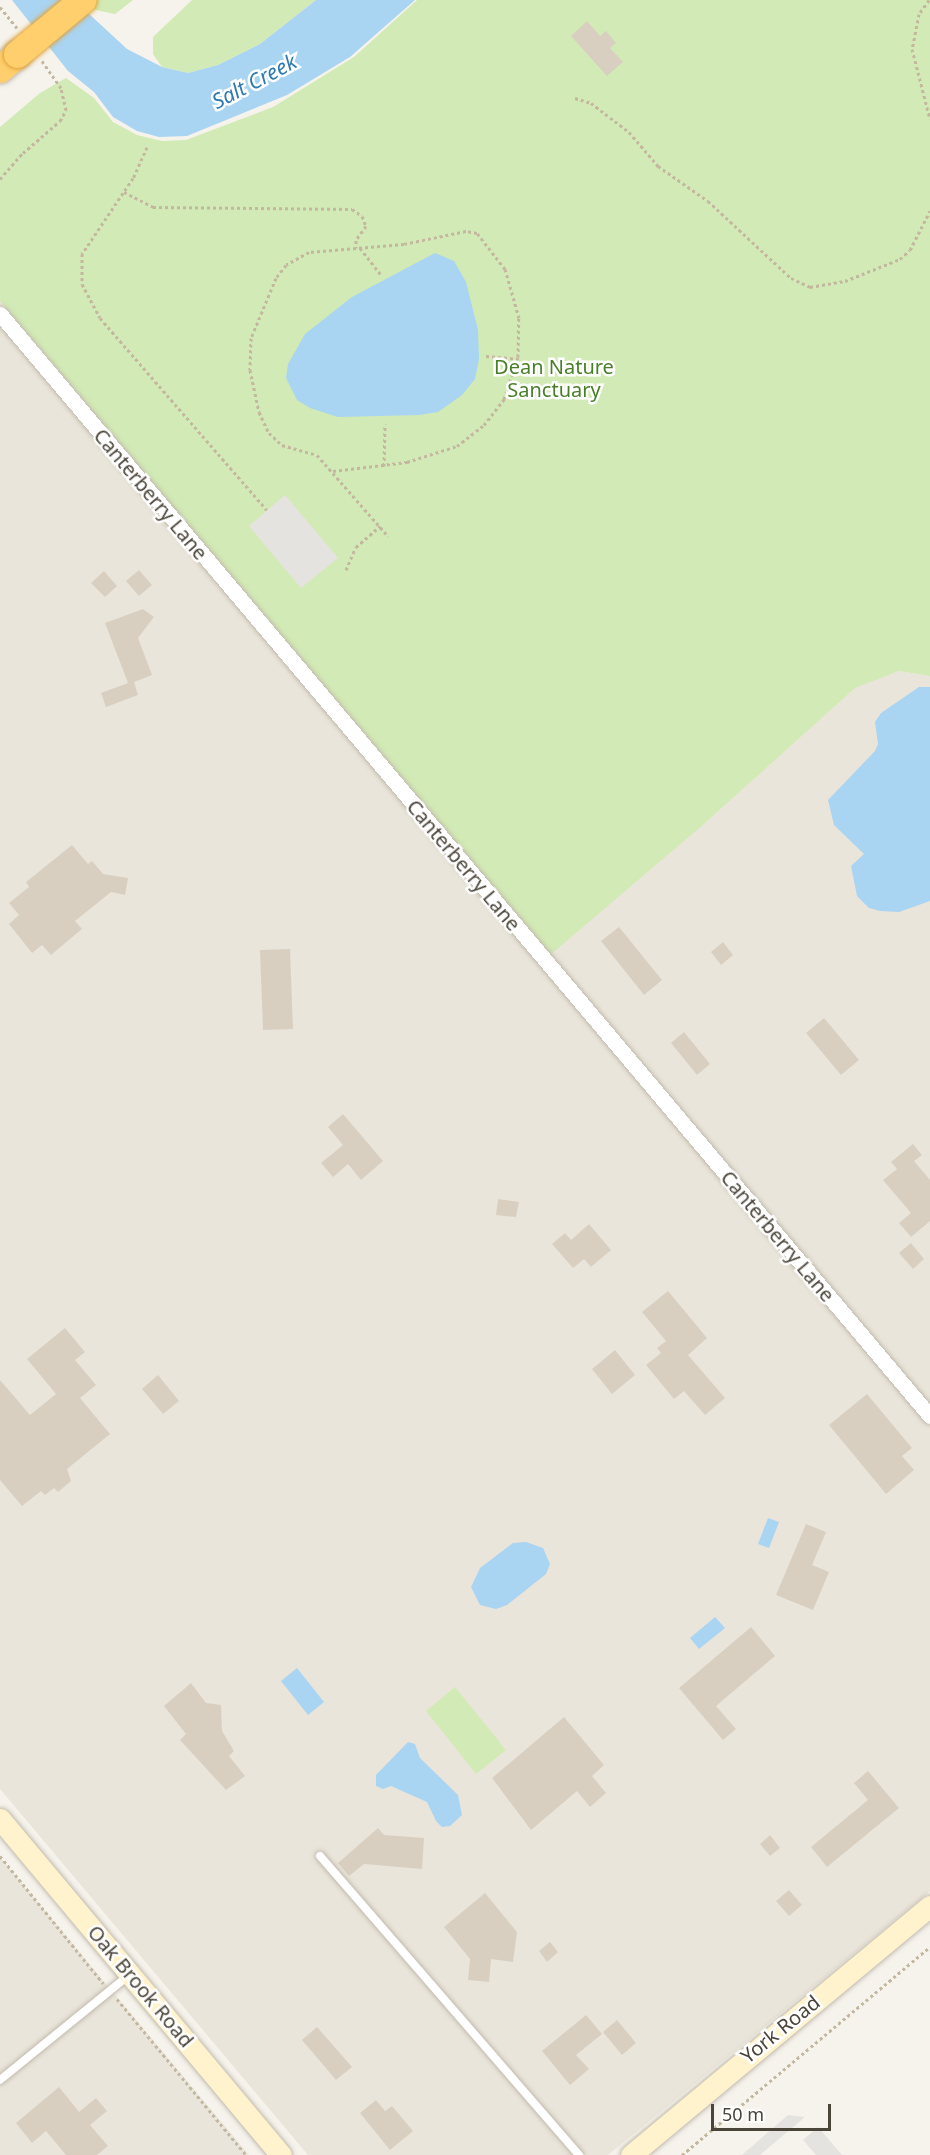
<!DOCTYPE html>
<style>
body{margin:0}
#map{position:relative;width:930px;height:2155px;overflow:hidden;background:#f6f3ec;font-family:"Noto Sans",sans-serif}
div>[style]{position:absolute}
.residential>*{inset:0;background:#eae5da}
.green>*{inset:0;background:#d2eab5}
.parking>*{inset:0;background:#e5e3e0}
.water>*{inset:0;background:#a9d4f2}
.building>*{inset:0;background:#d8cfc1}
.path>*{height:3px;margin-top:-1.5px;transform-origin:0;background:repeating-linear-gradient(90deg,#c4b79f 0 3px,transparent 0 6px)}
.roads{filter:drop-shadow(0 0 2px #c2bbae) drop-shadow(0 0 2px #c2bbae)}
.lane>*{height:8px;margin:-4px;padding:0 4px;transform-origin:4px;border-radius:4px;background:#fff}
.street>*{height:15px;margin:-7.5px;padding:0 7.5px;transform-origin:7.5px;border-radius:7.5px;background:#fff}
.secondary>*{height:21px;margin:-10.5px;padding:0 10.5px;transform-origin:10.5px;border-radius:10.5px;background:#fff3cd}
.highway>*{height:27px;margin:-13.5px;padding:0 13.5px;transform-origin:13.5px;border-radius:13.5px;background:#ffcf6e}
.bridges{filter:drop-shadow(0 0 2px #e0a43c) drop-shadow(0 0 2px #e0a43c)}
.highway-bridge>*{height:27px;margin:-13.5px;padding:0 13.5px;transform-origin:13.5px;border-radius:13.5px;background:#ffcf6e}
span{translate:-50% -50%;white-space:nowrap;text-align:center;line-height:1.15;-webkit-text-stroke:5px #fff;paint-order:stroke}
.park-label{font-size:20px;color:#4a7f2a}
.street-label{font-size:20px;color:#4b4439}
.water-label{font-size:21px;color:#2e7ab2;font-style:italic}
.scale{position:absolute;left:711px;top:2104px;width:120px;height:27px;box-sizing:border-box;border:3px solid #4b4439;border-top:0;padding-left:8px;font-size:18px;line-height:21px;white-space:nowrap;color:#4b4439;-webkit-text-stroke:4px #fff;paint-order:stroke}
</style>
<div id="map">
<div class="residential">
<div style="clip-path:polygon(0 301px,33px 344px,705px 823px,855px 687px,899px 671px,930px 676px,930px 1891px,608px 2155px,308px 2155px,0 1789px)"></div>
<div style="clip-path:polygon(0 1857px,249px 2155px,0 2155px)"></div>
</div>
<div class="green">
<div style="clip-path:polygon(74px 0,133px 0,115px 14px,77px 6px)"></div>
<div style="clip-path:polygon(192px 0,316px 0,260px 44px,218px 65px,188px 73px,162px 67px,153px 54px,153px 37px)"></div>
<div style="clip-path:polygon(417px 0,930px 0,930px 676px,899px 671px,855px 688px,705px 823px,549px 956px,0 301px,0 127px,40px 93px,66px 78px,94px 98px,113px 122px,137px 135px,162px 141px,186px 140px,273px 107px,354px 57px)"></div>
<div style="clip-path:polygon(455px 1687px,506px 1750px,476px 1774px,426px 1711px)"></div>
</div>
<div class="parking">
<div style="clip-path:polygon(285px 495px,338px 558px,301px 588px,249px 526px)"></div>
<div style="clip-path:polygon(788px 2115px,805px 2117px,760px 2155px,742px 2155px)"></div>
<div style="clip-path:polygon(818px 2127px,842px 2155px,816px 2155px,803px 2140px)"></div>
</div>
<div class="water">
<div style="clip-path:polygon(12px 0,74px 0,127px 49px,162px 67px,188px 73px,218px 65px,260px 44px,316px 0,415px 0,350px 57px,287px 95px,187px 136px,159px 137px,137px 131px,113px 117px,94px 92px,68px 71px)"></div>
<div style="clip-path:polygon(435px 253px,454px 261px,466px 282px,478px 330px,479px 359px,475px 379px,462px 395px,438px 412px,419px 415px,338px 417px,310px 408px,297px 400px,286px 378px,288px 364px,305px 334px,352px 297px)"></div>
<div style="clip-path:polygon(919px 687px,930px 687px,930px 901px,899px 912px,880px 911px,869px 908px,857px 896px,851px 866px,864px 854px,834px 825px,828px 800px,875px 751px,878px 744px,875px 722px,881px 713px)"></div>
<div style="clip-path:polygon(768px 1518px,779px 1522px,769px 1548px,758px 1544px)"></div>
<div style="clip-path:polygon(526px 1542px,543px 1548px,550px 1564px,546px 1574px,507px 1605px,496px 1609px,480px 1605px,471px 1587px,480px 1568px,513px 1543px)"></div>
<div style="clip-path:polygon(715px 1617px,725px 1628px,699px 1649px,690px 1638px)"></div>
<div style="clip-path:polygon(297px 1668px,324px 1702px,308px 1715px,281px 1681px)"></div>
<div style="clip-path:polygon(408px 1742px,415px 1744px,420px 1758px,458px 1795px,462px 1815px,450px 1826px,442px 1827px,436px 1821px,427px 1802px,391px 1786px,383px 1789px,376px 1786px,376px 1775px)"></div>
</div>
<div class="building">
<div style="clip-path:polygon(587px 21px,600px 36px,606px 31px,616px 43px,610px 48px,623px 62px,607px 76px,571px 36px)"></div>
<div style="clip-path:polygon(139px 570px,152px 585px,139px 596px,126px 581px)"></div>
<div style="clip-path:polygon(104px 571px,117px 586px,105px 597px,91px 583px)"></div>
<div style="clip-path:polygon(143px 609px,154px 617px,138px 638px,152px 675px,134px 682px,138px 695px,106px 707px,101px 693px,128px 683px,105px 623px)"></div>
<div style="clip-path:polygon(72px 845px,88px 864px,92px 861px,103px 874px,128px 878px,125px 895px,111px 892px,75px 921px,82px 929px,51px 955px,42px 945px,32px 953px,9px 924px,19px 915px,9px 903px,29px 887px,26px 882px)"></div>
<div style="clip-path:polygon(619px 927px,662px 980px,644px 995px,601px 941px)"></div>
<div style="clip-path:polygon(723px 942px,733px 955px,721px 965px,711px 952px)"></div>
<div style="clip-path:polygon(290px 949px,293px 1029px,263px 1030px,260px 950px)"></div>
<div style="clip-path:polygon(824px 1018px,859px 1060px,841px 1075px,806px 1033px)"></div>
<div style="clip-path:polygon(684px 1032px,710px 1064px,697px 1075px,671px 1043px)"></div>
<div style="clip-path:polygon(343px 1114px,383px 1161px,361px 1180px,348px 1164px,333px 1177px,321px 1163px,343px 1145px,328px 1127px)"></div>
<div style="clip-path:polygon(913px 1144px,922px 1155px,914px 1161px,930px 1180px,930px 1221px,911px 1237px,899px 1223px,911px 1213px,883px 1180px,897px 1169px,891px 1162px)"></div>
<div style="clip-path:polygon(498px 1199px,519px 1202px,516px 1217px,496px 1215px)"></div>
<div style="clip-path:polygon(589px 1224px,611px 1250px,591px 1267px,584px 1259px,573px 1268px,552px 1244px,565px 1233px,571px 1240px)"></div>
<div style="clip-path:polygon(911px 1243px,924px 1259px,913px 1269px,899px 1253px)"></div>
<div style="clip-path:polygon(668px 1291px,707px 1338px,688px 1355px,725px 1398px,705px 1415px,684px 1391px,674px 1399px,646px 1365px,661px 1353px,657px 1348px,666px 1341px,642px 1312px)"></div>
<div style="clip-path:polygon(65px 1328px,85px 1352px,75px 1360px,96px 1385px,80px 1398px,110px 1434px,67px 1469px,71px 1481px,58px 1492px,54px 1488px,45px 1495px,41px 1491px,22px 1506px,0 1480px,0 1380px,30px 1415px,56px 1394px,27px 1359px)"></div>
<div style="clip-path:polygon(615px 1350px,635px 1375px,612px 1394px,592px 1369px)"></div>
<div style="clip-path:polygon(158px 1375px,179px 1401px,163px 1414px,142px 1389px)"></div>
<div style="clip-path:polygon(867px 1394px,912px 1448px,902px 1456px,914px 1470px,886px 1494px,829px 1425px)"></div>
<div style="clip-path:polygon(806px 1524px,826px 1532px,812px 1565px,829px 1572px,813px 1610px,776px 1595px)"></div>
<div style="clip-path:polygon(751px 1627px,775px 1656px,716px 1706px,736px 1729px,723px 1740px,679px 1688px)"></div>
<div style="clip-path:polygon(191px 1683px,206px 1703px,221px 1705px,222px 1731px,234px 1751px,229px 1756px,245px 1776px,226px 1790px,180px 1740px,186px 1734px,164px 1706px)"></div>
<div style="clip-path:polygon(564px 1717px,604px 1765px,592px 1776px,606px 1793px,590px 1807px,577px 1791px,531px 1830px,492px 1778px)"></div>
<div style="clip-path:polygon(868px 1771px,899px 1808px,827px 1867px,811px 1847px,868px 1800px,854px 1783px)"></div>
<div style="clip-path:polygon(378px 1828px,384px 1835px,424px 1838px,422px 1869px,364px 1864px,349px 1876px,338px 1863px)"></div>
<div style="clip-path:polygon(770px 1835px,780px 1848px,770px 1856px,760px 1844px)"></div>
<div style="clip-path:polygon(789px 1890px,802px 1905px,789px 1916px,776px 1901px)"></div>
<div style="clip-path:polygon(485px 1893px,517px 1932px,513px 1962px,491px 1959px,489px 1982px,468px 1980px,470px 1959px,444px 1927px)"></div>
<div style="clip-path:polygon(550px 1942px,558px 1952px,547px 1962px,539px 1951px)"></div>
<div style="clip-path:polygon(586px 2015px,602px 2034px,576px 2055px,589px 2069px,570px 2085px,542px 2051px)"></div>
<div style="clip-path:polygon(617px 2020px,636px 2043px,622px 2055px,603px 2032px)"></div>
<div style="clip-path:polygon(317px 2027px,352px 2067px,336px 2080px,302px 2040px)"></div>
<div style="clip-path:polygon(59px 2087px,79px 2112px,96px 2098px,107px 2111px,90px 2125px,108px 2146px,97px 2155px,66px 2155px,46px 2131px,32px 2143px,16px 2123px)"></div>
<div style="clip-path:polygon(376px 2100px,385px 2111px,392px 2106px,413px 2131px,390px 2150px,360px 2113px)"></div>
</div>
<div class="path">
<div style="left:929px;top:0;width:17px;rotate:126deg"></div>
<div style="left:919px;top:14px;width:36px;rotate:101deg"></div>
<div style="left:912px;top:49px;width:72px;rotate:75.6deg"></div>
<div style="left:0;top:7px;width:27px;rotate:51deg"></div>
<div style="left:575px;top:98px;width:17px;rotate:17deg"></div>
<div style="left:591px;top:103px;width:48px;rotate:37.3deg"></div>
<div style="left:629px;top:132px;width:45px;rotate:49.5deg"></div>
<div style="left:658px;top:166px;width:61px;rotate:35deg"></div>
<div style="left:708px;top:201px;width:113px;rotate:42.9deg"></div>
<div style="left:791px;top:278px;width:21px;rotate:25deg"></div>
<div style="left:810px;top:287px;width:36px;rotate:-10deg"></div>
<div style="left:845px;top:281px;width:59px;rotate:-21.8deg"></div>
<div style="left:900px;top:259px;width:13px;rotate:-42deg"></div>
<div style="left:910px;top:250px;width:44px;rotate:-62.9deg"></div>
<div style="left:147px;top:147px;width:34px;rotate:114deg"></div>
<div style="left:133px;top:178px;width:92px;rotate:123.9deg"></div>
<div style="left:82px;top:254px;width:30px;rotate:90deg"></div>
<div style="left:82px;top:284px;width:38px;rotate:62deg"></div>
<div style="left:100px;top:318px;width:254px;rotate:49deg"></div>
<div style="left:0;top:179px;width:35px;rotate:-49deg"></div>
<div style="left:23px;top:153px;width:49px;rotate:-40.9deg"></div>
<div style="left:60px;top:121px;width:13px;rotate:-61deg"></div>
<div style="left:66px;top:110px;width:23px;rotate:-103deg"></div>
<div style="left:61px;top:88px;width:35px;rotate:-125deg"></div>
<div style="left:124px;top:192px;width:33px;rotate:27deg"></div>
<div style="left:153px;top:207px;width:199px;rotate:0.6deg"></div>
<div style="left:352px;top:209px;width:12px;rotate:35deg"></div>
<div style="left:362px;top:216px;width:11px;rotate:68deg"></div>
<div style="left:366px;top:226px;width:17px;rotate:126deg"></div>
<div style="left:356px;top:240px;width:8px;rotate:90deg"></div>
<div style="left:360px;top:248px;width:33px;rotate:52deg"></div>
<div style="left:486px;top:356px;width:32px;rotate:5deg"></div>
<div style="left:384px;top:466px;width:42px;rotate:-88.6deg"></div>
<div style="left:333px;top:471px;width:75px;rotate:-6.9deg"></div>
<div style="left:407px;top:462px;width:52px;rotate:-17.7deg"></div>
<div style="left:457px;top:446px;width:34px;rotate:-38deg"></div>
<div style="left:484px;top:425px;width:33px;rotate:-52deg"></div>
<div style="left:504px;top:399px;width:44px;rotate:-71.6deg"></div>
<div style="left:518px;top:357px;width:39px;rotate:-89deg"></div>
<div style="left:519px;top:318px;width:51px;rotate:-105.9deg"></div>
<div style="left:505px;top:269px;width:46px;rotate:-127.9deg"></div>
<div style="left:477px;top:233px;width:11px;rotate:-170deg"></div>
<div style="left:466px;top:231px;width:63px;rotate:168.2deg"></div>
<div style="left:404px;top:244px;width:95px;rotate:175.2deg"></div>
<div style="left:309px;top:252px;width:26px;rotate:151deg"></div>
<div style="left:286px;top:265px;width:16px;rotate:128deg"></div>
<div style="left:276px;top:278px;width:65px;rotate:112.6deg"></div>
<div style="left:251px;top:338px;width:32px;rotate:92deg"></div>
<div style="left:250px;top:370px;width:43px;rotate:77.9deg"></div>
<div style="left:259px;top:412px;width:23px;rotate:65deg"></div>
<div style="left:269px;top:433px;width:18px;rotate:43deg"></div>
<div style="left:282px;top:445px;width:36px;rotate:16deg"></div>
<div style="left:317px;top:455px;width:108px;rotate:48.8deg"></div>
<div style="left:346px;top:570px;width:25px;rotate:-67deg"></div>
<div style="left:356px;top:547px;width:32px;rotate:-41deg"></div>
<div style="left:0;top:1856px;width:164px;rotate:51deg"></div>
<div style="left:117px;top:1999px;width:202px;rotate:50.4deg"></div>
<div style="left:682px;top:2155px;width:324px;rotate:-40deg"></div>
</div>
<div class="roads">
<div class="lane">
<div style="left:320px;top:1856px;width:396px;rotate:49.1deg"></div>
<div style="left:0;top:2080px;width:165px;rotate:-39.1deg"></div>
</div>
<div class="street">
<div style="left:0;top:314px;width:1442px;rotate:49.84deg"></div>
</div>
<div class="secondary">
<div style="left:0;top:1819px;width:438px;rotate:50.1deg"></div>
<div style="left:631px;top:2155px;width:389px;rotate:-39.8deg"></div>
</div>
<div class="highway">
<div style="left:0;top:69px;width:23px;rotate:-41deg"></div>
</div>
</div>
<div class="bridges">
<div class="highway-bridge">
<div style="left:17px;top:54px;width:85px;rotate:-39.7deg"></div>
</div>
</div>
<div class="park-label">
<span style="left:554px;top:378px">Dean Nature<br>Sanctuary</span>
</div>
<div class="street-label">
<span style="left:151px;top:494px;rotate:50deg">Canterberry Lane</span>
<span style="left:464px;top:865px;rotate:50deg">Canterberry Lane</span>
<span style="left:778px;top:1236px;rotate:50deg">Canterberry Lane</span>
<span style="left:141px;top:1986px;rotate:50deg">Oak Brook Road</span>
<span style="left:780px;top:2029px;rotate:-39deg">York Road</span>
</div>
<div class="water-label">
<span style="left:254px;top:81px;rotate:-28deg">Salt Creek</span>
</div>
<div class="scale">50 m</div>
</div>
